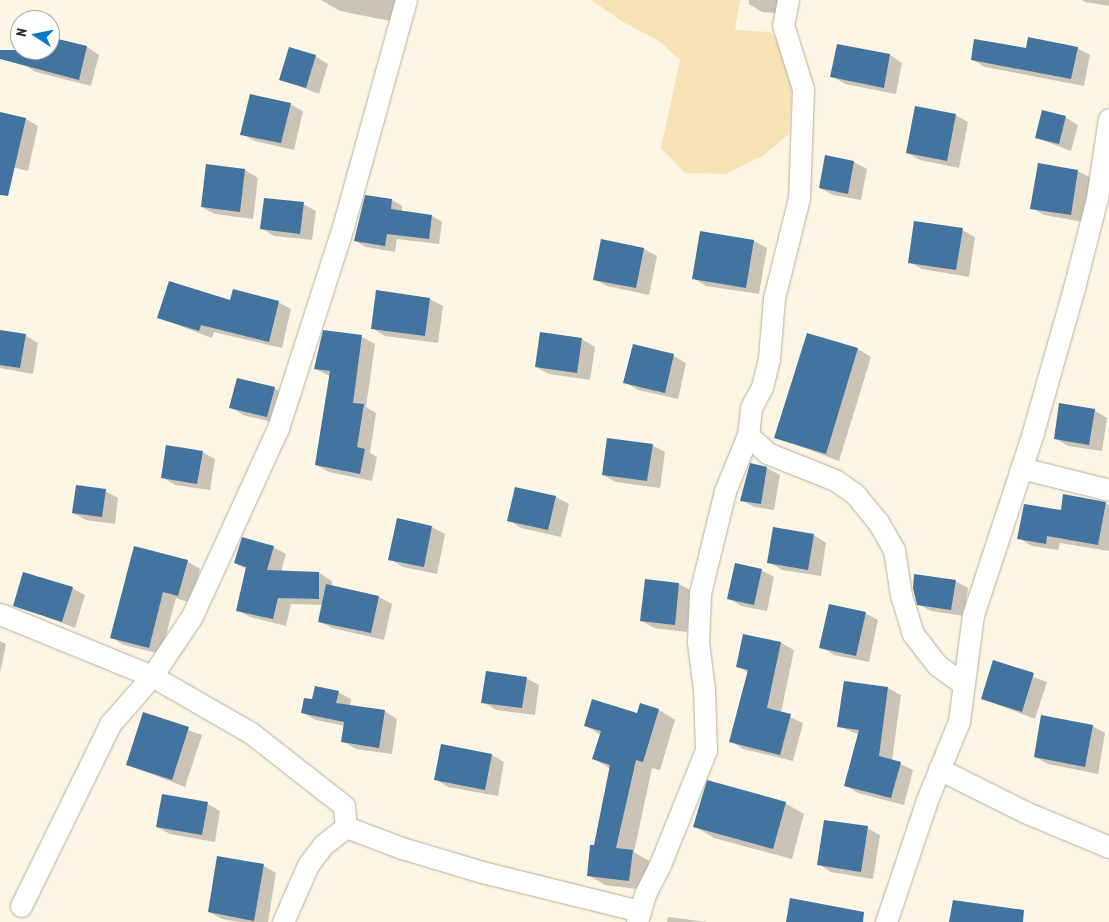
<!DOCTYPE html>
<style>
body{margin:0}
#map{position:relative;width:1109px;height:922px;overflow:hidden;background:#fef6e4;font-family:"PT Sans Narrow",sans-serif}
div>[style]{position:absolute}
.green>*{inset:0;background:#f7e2b6}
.shadow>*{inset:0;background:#0003}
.building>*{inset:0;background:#42749f}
.roads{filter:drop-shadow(0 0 1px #b6ae9d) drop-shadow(0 0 1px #b6ae9d)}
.street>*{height:21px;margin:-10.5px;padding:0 10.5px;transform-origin:10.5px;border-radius:10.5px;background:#fff}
span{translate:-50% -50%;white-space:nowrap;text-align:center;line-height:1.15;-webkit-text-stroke:5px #fff;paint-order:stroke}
.north{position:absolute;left:10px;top:10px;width:50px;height:50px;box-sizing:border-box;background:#fff;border:1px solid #a7a5a3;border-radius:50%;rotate:281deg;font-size:14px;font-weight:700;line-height:20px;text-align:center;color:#231f19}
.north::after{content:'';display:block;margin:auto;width:18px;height:22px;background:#067cc6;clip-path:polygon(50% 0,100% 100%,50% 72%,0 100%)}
</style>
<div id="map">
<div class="green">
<div style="clip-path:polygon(591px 0,740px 0,735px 30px,770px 32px,786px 50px,793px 72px,789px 134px,763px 156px,725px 174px,685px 173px,661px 148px,680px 60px,658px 40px,623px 22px)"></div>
</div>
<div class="shadow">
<div style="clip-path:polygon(321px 0,405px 0,400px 23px,340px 11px)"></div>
<div style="clip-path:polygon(749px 0,793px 0,787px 14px,762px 12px,749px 4px)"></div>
<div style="clip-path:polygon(1082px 0,1109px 0,1109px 6px,1085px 2px)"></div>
<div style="clip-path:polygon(50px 38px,87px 47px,99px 55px,91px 86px,36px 72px,23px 64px,27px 50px,50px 50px)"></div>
<div style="clip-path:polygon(1077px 48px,1090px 55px,1084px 86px,985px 67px,972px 59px,1027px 50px)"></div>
<div style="clip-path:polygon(890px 55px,902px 63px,896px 94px,845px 84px,832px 76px)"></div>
<div style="clip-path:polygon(315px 56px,328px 64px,319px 94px,281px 79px)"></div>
<div style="clip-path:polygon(290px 104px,303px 111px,294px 150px,255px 141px,242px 134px)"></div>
<div style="clip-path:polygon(0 113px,26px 119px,38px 126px,28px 171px,0 164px)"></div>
<div style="clip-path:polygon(955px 115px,968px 122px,959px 168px,920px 160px,907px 153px)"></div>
<div style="clip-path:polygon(1065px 117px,1078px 125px,1071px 151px,1037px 138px)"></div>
<div style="clip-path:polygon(826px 157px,854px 162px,867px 169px,861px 200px,833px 195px,820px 188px)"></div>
<div style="clip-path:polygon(207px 166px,245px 170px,258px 178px,253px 219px,215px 214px,202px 207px)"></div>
<div style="clip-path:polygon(1078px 171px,1091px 178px,1083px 222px,1044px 215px,1032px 208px)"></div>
<div style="clip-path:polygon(392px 200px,402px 206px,402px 212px,432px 216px,442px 222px,439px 244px,397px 239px,395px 252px,366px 247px,355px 241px)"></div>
<div style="clip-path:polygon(303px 204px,316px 211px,312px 240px,274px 236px,261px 228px)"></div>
<div style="clip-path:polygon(962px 230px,975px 237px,969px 277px,922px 269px,909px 262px)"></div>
<div style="clip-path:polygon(701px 232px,754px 241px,767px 248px,759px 294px,706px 286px,693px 278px)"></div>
<div style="clip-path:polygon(602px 241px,644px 249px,657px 256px,649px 295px,607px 286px,594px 279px)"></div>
<div style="clip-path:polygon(430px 299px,443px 306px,438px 343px,385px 336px,372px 328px)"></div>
<div style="clip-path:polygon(231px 302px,278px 302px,291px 309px,282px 348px,214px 332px,212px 338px,159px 318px)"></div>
<div style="clip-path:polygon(0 331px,25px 335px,38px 343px,33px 374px,0 368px)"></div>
<div style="clip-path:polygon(324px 331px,362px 337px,375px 344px,366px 407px,376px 413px,370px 453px,377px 457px,372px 481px,329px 472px,316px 465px,330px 376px,315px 369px)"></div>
<div style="clip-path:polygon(541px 333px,582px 339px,595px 347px,590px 380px,549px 374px,536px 367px)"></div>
<div style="clip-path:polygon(807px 335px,858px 349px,871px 357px,839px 461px,775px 437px)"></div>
<div style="clip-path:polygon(634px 346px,674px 356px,686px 363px,678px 399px,638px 390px,625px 382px)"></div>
<div style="clip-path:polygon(274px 388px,287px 396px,280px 424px,243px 415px,231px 407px)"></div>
<div style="clip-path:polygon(1094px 410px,1107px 418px,1102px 451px,1068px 446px,1055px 438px)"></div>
<div style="clip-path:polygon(652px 445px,665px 452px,660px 488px,616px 482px,603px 475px)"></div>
<div style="clip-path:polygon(202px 452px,215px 459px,210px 490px,175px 485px,162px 477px)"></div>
<div style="clip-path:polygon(767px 468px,780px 475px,774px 510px,754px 507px,742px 500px)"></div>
<div style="clip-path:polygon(516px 488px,556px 497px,569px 504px,561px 537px,521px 528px,509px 520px)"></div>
<div style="clip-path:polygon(105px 491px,118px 498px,115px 524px,86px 520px,73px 513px)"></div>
<div style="clip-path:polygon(1105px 503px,1109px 505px,1109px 551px,1060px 543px,1058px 550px,1032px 546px,1019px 538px,1062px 512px)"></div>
<div style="clip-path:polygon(398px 520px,432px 527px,445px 534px,437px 574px,403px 567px,390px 559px)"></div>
<div style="clip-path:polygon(814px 535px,826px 543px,821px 576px,782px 570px,769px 562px)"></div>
<div style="clip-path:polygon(273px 547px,286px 554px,281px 572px,319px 573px,332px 581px,332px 587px,379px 597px,392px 604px,384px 640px,332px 628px,319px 621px,322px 605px,291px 604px,286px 626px,250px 617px,237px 610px,246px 569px,235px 563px)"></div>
<div style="clip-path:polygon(187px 561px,200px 569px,191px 603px,176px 598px,161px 654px,124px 645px,111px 637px)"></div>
<div style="clip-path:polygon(761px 570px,774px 577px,767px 611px,741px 606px,728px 598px)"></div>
<div style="clip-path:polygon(646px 580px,679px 584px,692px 591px,687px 632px,654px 628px,642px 621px)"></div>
<div style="clip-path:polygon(955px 581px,968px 588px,964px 616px,931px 611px,918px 604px)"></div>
<div style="clip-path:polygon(72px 588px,85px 595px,75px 628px,15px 605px)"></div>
<div style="clip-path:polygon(865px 613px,878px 620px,869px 662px,834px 655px,821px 647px)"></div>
<div style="clip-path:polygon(744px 635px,781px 643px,794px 650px,781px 713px,803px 723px,793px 761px,743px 749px,731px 741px,748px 673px,738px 666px)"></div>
<div style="clip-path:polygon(0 641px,6px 644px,0 673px)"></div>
<div style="clip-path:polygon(994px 662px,1047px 682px,1035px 719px,983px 699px)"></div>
<div style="clip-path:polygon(526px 678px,539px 685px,535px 715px,496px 710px,483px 702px)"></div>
<div style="clip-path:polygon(845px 682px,888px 688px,901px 695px,892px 760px,913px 770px,904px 805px,858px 793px,845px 785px,859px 735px,839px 726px)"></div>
<div style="clip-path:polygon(338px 692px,351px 699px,350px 706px,384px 711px,397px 719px,392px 754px,356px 749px,343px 741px,345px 726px,316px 720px,303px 713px)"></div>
<div style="clip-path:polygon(659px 710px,675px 720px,660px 770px,652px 768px,634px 852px,649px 861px,645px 890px,605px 885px,588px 875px,611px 769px,594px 759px,601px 735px,586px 726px)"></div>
<div style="clip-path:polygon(144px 714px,202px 735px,185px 787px,128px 765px)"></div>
<div style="clip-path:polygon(1092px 726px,1105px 733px,1098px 774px,1048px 764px,1035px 757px)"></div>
<div style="clip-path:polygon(492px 755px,504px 762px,498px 796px,448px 787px,435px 779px)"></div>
<div style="clip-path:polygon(785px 803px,804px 814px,792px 859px,714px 838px,694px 826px)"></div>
<div style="clip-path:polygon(208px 804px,220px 811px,215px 842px,170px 834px,157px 827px)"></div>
<div style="clip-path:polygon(867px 828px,880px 835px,873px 879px,831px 872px,818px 864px)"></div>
<div style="clip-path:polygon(264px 866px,276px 873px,268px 922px,239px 922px,222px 919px,209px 912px)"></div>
<div style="clip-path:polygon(668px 917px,707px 922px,667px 922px)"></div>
</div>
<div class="building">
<div style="clip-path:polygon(50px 37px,87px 46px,79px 80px,0 59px,0 50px,50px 50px)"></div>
<div style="clip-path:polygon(1028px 37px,1078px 47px,1071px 79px,971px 60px,974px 39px,1026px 48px)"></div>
<div style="clip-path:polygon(837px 44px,890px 54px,884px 88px,830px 77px)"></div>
<div style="clip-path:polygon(289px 47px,316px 55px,306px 88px,279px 80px)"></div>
<div style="clip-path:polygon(250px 94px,291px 103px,281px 143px,240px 135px)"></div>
<div style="clip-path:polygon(915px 106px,956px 114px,947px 161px,906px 153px)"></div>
<div style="clip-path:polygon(1042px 110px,1066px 116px,1059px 144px,1035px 138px)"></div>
<div style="clip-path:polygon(0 112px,26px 118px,8px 196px,0 195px)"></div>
<div style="clip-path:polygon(825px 155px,854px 161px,848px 194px,819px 188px)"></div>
<div style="clip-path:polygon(1038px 163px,1078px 170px,1071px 215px,1030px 209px)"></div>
<div style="clip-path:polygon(206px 164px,245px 169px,240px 212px,201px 207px)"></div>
<div style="clip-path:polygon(365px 195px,392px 199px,391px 209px,432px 215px,429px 239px,387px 234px,385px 246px,354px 241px)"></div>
<div style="clip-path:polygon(264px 198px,304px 202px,300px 234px,260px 229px)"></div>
<div style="clip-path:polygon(914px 221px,963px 228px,956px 270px,908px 263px)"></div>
<div style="clip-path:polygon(700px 231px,754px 240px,746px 288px,692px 279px)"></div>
<div style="clip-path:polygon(601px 239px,644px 248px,636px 288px,593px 280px)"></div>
<div style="clip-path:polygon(169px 281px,230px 300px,233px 289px,279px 301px,269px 342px,201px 325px,199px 331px,157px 318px)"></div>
<div style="clip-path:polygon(376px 290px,430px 298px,425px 336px,371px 329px)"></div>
<div style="clip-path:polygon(0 330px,26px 334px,20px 368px,0 365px)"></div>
<div style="clip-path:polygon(323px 330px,362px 335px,353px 403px,364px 404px,357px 447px,365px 449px,360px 474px,315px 465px,330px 371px,314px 369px)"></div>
<div style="clip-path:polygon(540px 332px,582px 338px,577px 373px,535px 367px)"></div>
<div style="clip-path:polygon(807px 333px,858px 348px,826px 454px,774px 438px)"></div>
<div style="clip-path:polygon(633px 344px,674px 354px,665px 393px,623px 383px)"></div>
<div style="clip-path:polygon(237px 378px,275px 387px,267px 417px,229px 408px)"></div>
<div style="clip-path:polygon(1059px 403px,1095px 409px,1089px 445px,1054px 439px)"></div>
<div style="clip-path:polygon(607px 438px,653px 444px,647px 481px,602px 475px)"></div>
<div style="clip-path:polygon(166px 445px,203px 451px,197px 484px,161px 478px)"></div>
<div style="clip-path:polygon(750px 463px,767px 467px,761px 504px,740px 501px)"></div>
<div style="clip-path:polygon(76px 485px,106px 489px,102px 517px,72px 513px)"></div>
<div style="clip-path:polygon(515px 487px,556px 496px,548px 530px,507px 521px)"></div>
<div style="clip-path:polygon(1063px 494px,1106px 502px,1098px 545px,1047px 536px,1046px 544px,1017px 539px,1024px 504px,1061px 510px)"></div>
<div style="clip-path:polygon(397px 518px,432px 526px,424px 567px,388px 560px)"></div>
<div style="clip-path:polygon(773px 527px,814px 534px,808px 570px,767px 563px)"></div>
<div style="clip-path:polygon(242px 537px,274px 546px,267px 570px,319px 572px,319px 599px,278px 598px,273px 619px,236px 611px,246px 567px,234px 563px)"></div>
<div style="clip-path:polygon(134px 546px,188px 560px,178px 596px,163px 592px,149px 648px,110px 638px)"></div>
<div style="clip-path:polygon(735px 563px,762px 569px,754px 605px,727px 599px)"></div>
<div style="clip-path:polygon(23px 572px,73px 587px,62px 622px,13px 606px)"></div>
<div style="clip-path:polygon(914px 574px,956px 580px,951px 610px,917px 605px,913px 588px)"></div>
<div style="clip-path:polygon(645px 579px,679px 583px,675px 625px,640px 621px)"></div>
<div style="clip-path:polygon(326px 584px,379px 596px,371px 633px,318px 622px)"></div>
<div style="clip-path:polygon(829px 604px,866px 612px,856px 656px,819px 648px)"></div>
<div style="clip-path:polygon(743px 634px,781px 642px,767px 708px,791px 714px,780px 755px,729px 742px,748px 670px,736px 667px)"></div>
<div style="clip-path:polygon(993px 660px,1034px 673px,1022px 712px,981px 699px)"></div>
<div style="clip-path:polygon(486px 671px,527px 677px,522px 708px,481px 703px)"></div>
<div style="clip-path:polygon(844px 681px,888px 687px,879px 756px,901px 762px,891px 798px,844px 786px,859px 730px,837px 727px)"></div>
<div style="clip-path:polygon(315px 686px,339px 691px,336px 703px,385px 710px,379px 748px,341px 742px,344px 722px,301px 713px,304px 698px,312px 699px)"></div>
<div style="clip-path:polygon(592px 699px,637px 713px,640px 703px,659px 709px,643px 762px,636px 760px,616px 848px,633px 850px,629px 881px,587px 876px,590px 845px,594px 845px,610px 765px,592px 759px,601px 731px,584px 726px)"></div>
<div style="clip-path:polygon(143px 712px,189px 727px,172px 780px,126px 765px)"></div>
<div style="clip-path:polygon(1041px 715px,1093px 725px,1085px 767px,1034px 757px)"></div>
<div style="clip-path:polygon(441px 744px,492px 754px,485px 790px,434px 780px)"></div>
<div style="clip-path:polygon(707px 780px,786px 802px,773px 849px,693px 827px)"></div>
<div style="clip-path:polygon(162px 794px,208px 802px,202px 835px,156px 827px)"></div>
<div style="clip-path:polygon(824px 820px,868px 826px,861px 872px,817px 865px)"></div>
<div style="clip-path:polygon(217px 856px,264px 864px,254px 921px,208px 912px)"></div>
<div style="clip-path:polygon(790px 898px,864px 912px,863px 922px,786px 922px)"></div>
<div style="clip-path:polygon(953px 900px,1024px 910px,1023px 922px,949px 922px)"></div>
</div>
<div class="roads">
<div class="street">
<div style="left:788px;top:0;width:25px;rotate:101deg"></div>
<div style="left:783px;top:25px;width:67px;rotate:72.6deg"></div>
<div style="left:803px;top:89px;width:109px;rotate:92.1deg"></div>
<div style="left:799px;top:198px;width:103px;rotate:104deg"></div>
<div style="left:774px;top:298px;width:61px;rotate:94.7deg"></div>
<div style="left:769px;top:359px;width:29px;rotate:104deg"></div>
<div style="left:762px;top:387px;width:24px;rotate:118deg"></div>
<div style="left:751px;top:408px;width:27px;rotate:96deg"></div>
<div style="left:748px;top:435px;width:26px;rotate:43deg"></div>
<div style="left:767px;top:453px;width:73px;rotate:21.7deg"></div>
<div style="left:835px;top:480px;width:24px;rotate:35deg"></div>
<div style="left:855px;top:494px;width:36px;rotate:51deg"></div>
<div style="left:878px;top:522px;width:32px;rotate:60deg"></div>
<div style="left:894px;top:550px;width:46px;rotate:81.2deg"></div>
<div style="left:901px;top:595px;width:41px;rotate:72.9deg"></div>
<div style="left:913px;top:634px;width:39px;rotate:52deg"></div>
<div style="left:937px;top:665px;width:32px;rotate:36deg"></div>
<div style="left:1021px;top:468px;width:91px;rotate:14deg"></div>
<div style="left:0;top:614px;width:164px;rotate:22.2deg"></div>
<div style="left:152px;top:676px;width:114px;rotate:29.9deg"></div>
<div style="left:251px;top:733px;width:118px;rotate:38.1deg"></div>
<div style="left:344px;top:806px;width:21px;rotate:85deg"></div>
<div style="left:939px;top:769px;width:96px;rotate:26.6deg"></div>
<div style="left:1025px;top:812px;width:91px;rotate:22.6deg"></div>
<div style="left:21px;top:906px;width:203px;rotate:-63.9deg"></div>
<div style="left:110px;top:724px;width:64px;rotate:-48.8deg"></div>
<div style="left:152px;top:676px;width:72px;rotate:-56.3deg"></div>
<div style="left:192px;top:616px;width:207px;rotate:-65.4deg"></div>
<div style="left:278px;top:428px;width:211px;rotate:-72.1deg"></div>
<div style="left:343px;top:227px;width:236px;rotate:-74.5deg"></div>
<div style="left:283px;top:922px;width:62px;rotate:-66.3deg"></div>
<div style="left:308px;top:865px;width:25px;rotate:-53deg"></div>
<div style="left:323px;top:845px;width:29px;rotate:-38deg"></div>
<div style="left:346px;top:827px;width:60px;rotate:20.6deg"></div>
<div style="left:402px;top:848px;width:84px;rotate:16.7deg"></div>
<div style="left:482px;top:872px;width:163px;rotate:13.9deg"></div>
<div style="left:637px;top:922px;width:29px;rotate:-74deg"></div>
<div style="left:645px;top:894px;width:30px;rotate:-63deg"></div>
<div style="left:659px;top:867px;width:126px;rotate:-68.1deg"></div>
<div style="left:706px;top:750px;width:61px;rotate:-91.9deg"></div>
<div style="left:704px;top:689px;width:47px;rotate:-97.3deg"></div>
<div style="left:698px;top:642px;width:49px;rotate:-87.7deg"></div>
<div style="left:700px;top:593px;width:105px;rotate:-76.2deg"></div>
<div style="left:725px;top:491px;width:61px;rotate:-67.7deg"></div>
<div style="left:886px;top:922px;width:129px;rotate:-71.4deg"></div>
<div style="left:927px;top:800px;width:85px;rotate:-67.9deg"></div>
<div style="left:959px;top:721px;width:107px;rotate:-82.5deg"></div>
<div style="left:973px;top:615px;width:193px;rotate:-71.8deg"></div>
<div style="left:1033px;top:432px;width:150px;rotate:-74.1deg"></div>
<div style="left:1074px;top:288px;width:93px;rotate:-75.7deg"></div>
<div style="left:1097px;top:198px;width:80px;rotate:-81.4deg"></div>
</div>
</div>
<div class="north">N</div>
</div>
